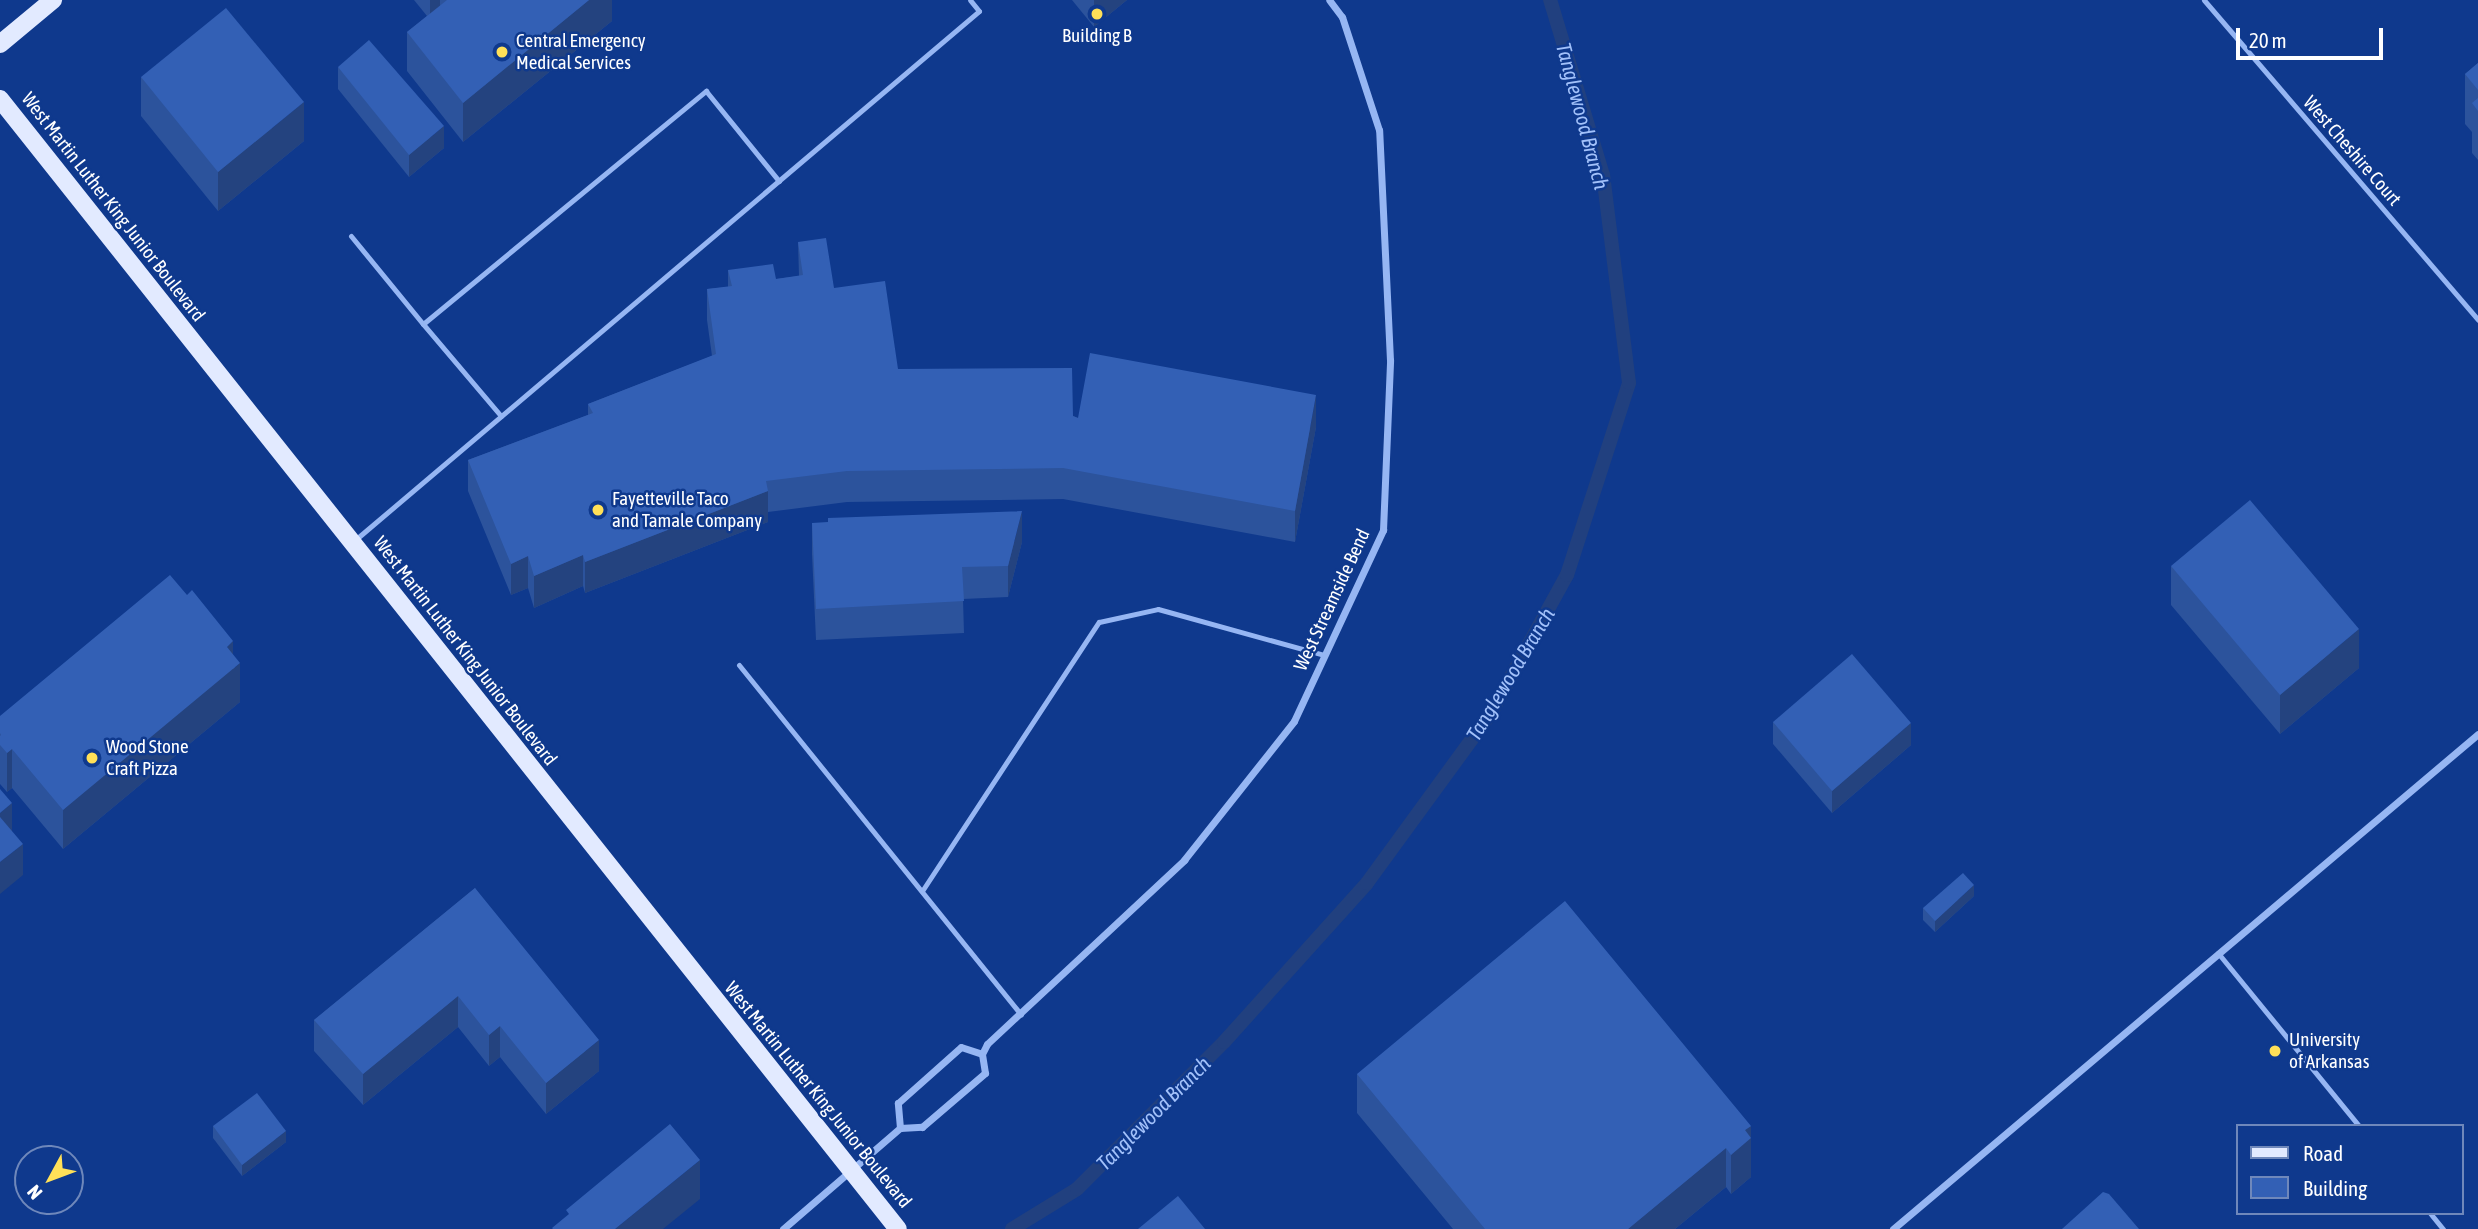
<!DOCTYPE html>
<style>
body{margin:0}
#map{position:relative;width:2478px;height:1229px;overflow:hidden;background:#0f398d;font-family:"Asap Condensed",sans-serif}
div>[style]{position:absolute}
.stream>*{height:14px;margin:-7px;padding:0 7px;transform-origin:7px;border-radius:7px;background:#21407f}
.lane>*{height:5px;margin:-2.5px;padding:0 2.5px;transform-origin:2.5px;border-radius:2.5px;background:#96b6f3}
.street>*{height:7px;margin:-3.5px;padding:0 3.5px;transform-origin:3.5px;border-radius:3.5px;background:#96b6f3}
.primary>*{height:18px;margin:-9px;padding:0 9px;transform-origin:9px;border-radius:9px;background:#e2eaff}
.wall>*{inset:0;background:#2c539c}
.shaded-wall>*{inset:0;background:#24437f}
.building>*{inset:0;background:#3360b5}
.dots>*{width:19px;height:19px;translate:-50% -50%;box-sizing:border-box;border:4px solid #0f398d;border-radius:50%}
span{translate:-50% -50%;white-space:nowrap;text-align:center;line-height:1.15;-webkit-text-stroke:5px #0f398d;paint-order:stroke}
.poi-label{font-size:19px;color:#fff}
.left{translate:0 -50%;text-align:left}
.street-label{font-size:19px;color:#fff}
.water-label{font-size:21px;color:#a2c1fa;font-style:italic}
.legend{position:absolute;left:2236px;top:1124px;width:228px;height:91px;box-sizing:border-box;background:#0f398d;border:2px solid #6f88bb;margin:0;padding:9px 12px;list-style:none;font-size:21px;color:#fff}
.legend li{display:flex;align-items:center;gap:14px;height:35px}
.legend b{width:35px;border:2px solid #6f88bb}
.north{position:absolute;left:14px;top:1145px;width:70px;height:70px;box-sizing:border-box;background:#0f398d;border:2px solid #6f88bb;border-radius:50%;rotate:229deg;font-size:19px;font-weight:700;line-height:28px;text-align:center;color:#fff}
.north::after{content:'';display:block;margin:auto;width:24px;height:32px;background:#ffe058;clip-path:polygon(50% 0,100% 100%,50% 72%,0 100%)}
.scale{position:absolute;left:2236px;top:28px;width:147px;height:32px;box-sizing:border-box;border:4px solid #fff;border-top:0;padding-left:9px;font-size:21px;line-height:24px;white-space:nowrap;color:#fff;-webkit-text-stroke:5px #0f398d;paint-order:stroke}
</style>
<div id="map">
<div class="stream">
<div style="left:1012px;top:1229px;width:76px;rotate:-31.6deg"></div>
<div style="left:1077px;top:1189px;width:208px;rotate:-45deg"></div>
<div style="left:1224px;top:1042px;width:214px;rotate:-48deg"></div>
<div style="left:1367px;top:883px;width:210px;rotate:-53.9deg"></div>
<div style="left:1491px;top:713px;width:158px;rotate:-61.2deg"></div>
<div style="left:1567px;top:575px;width:202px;rotate:-72.1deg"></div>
<div style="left:1629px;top:383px;width:210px;rotate:-97.1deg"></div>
<div style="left:1603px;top:175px;width:183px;rotate:-106.8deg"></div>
</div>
<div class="lane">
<div style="left:2204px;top:0;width:421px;rotate:49.4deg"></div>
<div style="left:351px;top:236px;width:114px;rotate:50.7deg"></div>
<div style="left:501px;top:416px;width:121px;rotate:-130.3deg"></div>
<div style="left:423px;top:324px;width:367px;rotate:-39.5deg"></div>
<div style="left:706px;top:91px;width:116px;rotate:51deg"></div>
<div style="left:355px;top:540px;width:818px;rotate:-40.29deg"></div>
<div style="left:979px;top:11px;width:14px;rotate:-129deg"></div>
<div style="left:739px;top:665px;width:449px;rotate:51.1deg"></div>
<div style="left:922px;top:891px;width:322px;rotate:-56.7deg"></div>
<div style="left:1099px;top:622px;width:60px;rotate:-12.4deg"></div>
<div style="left:1158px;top:609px;width:172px;rotate:15.5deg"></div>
<div style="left:2218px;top:953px;width:223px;rotate:50.8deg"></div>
<div style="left:2430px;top:1213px;width:21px;rotate:51deg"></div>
</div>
<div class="street">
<div style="left:900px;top:1128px;width:25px;rotate:-95deg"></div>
<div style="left:898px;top:1103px;width:84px;rotate:-41.6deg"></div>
<div style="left:961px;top:1047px;width:22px;rotate:18deg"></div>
<div style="left:783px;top:1229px;width:155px;rotate:-40.8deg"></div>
<div style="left:900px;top:1128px;width:22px;rotate:-3deg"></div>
<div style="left:922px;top:1127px;width:83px;rotate:-40.6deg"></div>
<div style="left:985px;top:1073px;width:19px;rotate:-99deg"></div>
<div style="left:982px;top:1054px;width:11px;rotate:-63deg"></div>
<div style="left:987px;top:1044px;width:270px;rotate:-43deg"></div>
<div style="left:1184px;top:860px;width:177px;rotate:-51.6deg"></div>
<div style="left:1294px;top:721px;width:211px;rotate:-65deg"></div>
<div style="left:1383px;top:530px;width:170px;rotate:-87.6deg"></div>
<div style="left:1390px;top:360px;width:230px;rotate:-92.7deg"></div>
<div style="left:1379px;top:130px;width:119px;rotate:-108.1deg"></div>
<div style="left:1342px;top:17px;width:21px;rotate:-127deg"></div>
<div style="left:1893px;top:1229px;width:766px;rotate:-40.24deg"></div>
</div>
<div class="primary">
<div style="left:0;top:44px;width:69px;rotate:-39.7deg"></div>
<div style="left:0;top:99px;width:1443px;rotate:51.53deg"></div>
</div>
<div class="wall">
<div style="clip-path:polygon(414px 0,612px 0,612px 21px,463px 142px,407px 71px,407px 32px,427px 16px)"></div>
<div style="clip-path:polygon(1072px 0,1127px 0,1094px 27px)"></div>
<div style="clip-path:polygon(2478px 63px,2478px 160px,2472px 153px,2472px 132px,2465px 124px,2465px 74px)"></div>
<div style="clip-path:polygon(338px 67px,444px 148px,409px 177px,338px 89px)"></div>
<div style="clip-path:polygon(141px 77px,304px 141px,218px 211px,141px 116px)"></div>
<div style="clip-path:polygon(798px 242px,898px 369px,1073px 416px,1078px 418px,1316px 427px,1295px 542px,1063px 499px,847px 502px,768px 512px,768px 522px,585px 593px,583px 586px,534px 608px,528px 588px,511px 595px,468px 491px,468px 460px,588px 415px,588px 404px,712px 356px,707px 320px,707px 289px,728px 287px,728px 270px,776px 279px,799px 276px)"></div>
<div style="clip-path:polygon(812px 523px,1022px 542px,1008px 597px,963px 599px,964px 633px,816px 640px,812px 554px)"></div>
<div style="clip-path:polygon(2171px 566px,2359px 668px,2280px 734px,2171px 605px)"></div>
<div style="clip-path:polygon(233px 655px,240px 702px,63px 849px,12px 788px,7px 792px,0 784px,0 716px)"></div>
<div style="clip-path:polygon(1773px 722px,1911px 745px,1832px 813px,1773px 744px)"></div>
<div style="clip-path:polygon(475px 888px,599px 1071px,546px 1114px,500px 1057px,489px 1066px,458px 1027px,363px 1105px,314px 1051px,314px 1020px)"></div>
<div style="clip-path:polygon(1974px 896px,1935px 932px,1923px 920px,1923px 908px)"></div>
<div style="clip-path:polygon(1357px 1074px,1751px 1126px,1751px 1177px,1731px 1194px,1726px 1187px,1675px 1229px,1453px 1229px,1357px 1113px)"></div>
<div style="clip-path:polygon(213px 1126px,286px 1142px,242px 1176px,213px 1138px)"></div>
</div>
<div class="shaded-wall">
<div style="clip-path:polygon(430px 0,440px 0,440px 13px,430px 21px)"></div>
<div style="clip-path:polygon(589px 0,612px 0,612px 21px,463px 142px,463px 103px)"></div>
<div style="clip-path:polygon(1094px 0,1127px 0,1094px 27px)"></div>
<div style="clip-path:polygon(304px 102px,304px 141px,218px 211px,218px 172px)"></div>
<div style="clip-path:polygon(444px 126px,444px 148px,409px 177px,409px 155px)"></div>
<div style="clip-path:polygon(1316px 395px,1316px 427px,1295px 542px,1295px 511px)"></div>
<div style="clip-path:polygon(768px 491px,768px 522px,585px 593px,585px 562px)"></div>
<div style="clip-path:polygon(1022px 511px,1022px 542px,1008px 597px,1008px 566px)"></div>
<div style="clip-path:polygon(583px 555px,583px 586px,534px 608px,534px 576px)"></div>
<div style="clip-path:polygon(528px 556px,528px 588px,511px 595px,511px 564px)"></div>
<div style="clip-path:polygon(2359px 629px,2359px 668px,2280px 734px,2280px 695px)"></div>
<div style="clip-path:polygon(233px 641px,233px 669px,240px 663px,240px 702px,63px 849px,63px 810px)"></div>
<div style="clip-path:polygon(1911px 723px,1911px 745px,1832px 813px,1832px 791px)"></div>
<div style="clip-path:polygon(12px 749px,12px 788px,7px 792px,7px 753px)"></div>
<div style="clip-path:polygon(12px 803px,12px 835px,0 844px,0 813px)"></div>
<div style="clip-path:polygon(23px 844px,23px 875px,0 894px,0 862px)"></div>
<div style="clip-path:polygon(1974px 885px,1974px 896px,1935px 932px,1935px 921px)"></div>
<div style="clip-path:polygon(458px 996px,458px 1027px,363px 1105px,363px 1074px)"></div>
<div style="clip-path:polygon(500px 1026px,500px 1057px,489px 1066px,489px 1035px)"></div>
<div style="clip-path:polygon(599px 1040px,599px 1071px,546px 1114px,546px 1083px)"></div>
<div style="clip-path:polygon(1751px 1126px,1751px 1177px,1731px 1194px,1731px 1155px,1745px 1130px)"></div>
<div style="clip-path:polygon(286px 1131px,286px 1142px,242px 1176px,242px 1165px)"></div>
<div style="clip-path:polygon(1726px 1148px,1726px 1187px,1675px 1229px,1628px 1229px)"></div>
<div style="clip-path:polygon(700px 1160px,700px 1199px,663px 1229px,615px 1229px)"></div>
</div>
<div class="building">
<div style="clip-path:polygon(447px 0,589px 0,463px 103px,407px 32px)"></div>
<div style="clip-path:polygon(226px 8px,304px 102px,218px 172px,141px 77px)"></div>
<div style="clip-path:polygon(369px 40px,444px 126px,409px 155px,338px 67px)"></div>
<div style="clip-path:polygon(2478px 63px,2478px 90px,2465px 74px)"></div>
<div style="clip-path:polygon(2478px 98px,2478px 111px,2472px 103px)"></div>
<div style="clip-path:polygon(826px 238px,834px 288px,885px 281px,898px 369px,1072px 368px,1073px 416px,1078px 418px,1090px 353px,1316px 395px,1295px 511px,1063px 468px,847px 471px,766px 481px,768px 491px,585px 562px,583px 555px,534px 576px,528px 556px,511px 564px,468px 460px,593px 413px,588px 404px,716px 354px,707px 289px,732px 286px,728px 270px,773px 264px,776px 279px,803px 275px,798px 242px)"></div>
<div style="clip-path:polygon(2250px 500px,2359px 629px,2280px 695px,2171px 566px)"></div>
<div style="clip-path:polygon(1022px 511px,1008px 566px,962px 567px,964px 601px,816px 609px,812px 523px,828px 522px,828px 518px)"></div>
<div style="clip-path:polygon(170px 575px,187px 595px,192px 590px,233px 641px,227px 647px,240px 663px,63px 810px,12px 749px,7px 753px,0 745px,0 736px,1px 735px,0 733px,0 716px)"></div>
<div style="clip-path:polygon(1852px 654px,1911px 723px,1832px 791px,1773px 722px)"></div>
<div style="clip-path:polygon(0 789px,12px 803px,0 813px)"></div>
<div style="clip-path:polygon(0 817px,23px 844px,0 862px)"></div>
<div style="clip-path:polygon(1963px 873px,1974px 885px,1935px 921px,1923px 908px)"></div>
<div style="clip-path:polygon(475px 888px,599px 1040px,546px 1083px,500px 1026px,489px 1035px,458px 996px,363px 1074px,314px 1020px)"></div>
<div style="clip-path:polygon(1565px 901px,1751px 1126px,1745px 1130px,1751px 1138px,1731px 1155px,1726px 1148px,1628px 1229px,1485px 1229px,1357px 1074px)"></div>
<div style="clip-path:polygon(257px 1093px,286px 1131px,242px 1165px,213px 1126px)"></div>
<div style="clip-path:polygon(670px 1124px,700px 1160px,615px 1229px,553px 1229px,552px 1228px,569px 1214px,566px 1210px)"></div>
<div style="clip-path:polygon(2103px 1192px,2109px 1194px,2139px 1229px,2062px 1229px)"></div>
<div style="clip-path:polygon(1178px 1196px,1205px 1229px,1138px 1229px)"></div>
</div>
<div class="dots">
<div style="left:1097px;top:14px;background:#ffe058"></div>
<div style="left:502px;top:52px;background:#ffe058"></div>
<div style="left:598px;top:510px;background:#ffe058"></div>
<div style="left:92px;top:758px;background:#ffe058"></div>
<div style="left:2275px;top:1051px;background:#ffe058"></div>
</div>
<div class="poi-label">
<span style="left:1097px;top:36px">Building B</span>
<span class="left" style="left:516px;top:52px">Central Emergency<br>Medical Services</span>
<span class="left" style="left:612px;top:510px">Fayetteville Taco<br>and Tamale Company</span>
<span class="left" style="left:106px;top:758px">Wood Stone<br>Craft Pizza</span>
<span class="left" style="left:2289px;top:1051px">University<br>of Arkansas</span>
</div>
<div class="street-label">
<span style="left:2352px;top:151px;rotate:49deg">West Cheshire Court</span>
<span style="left:113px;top:207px;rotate:52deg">West Martin Luther King Junior Boulevard</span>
<span style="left:1332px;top:600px;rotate:-65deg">West Streamside Bend</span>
<span style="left:465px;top:651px;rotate:52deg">West Martin Luther King Junior Boulevard</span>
<span style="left:818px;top:1095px;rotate:51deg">West Martin Luther King Junior Boulevard</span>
</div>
<div class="water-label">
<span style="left:1583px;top:116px;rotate:75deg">Tanglewood Branch</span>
<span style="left:1510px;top:674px;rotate:-59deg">Tanglewood Branch</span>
<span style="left:1153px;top:1113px;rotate:-45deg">Tanglewood Branch</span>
</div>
<ul class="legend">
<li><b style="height:9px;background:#e2eaff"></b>Road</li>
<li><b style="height:19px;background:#3360b5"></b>Building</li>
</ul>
<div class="north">N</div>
<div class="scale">20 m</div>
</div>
